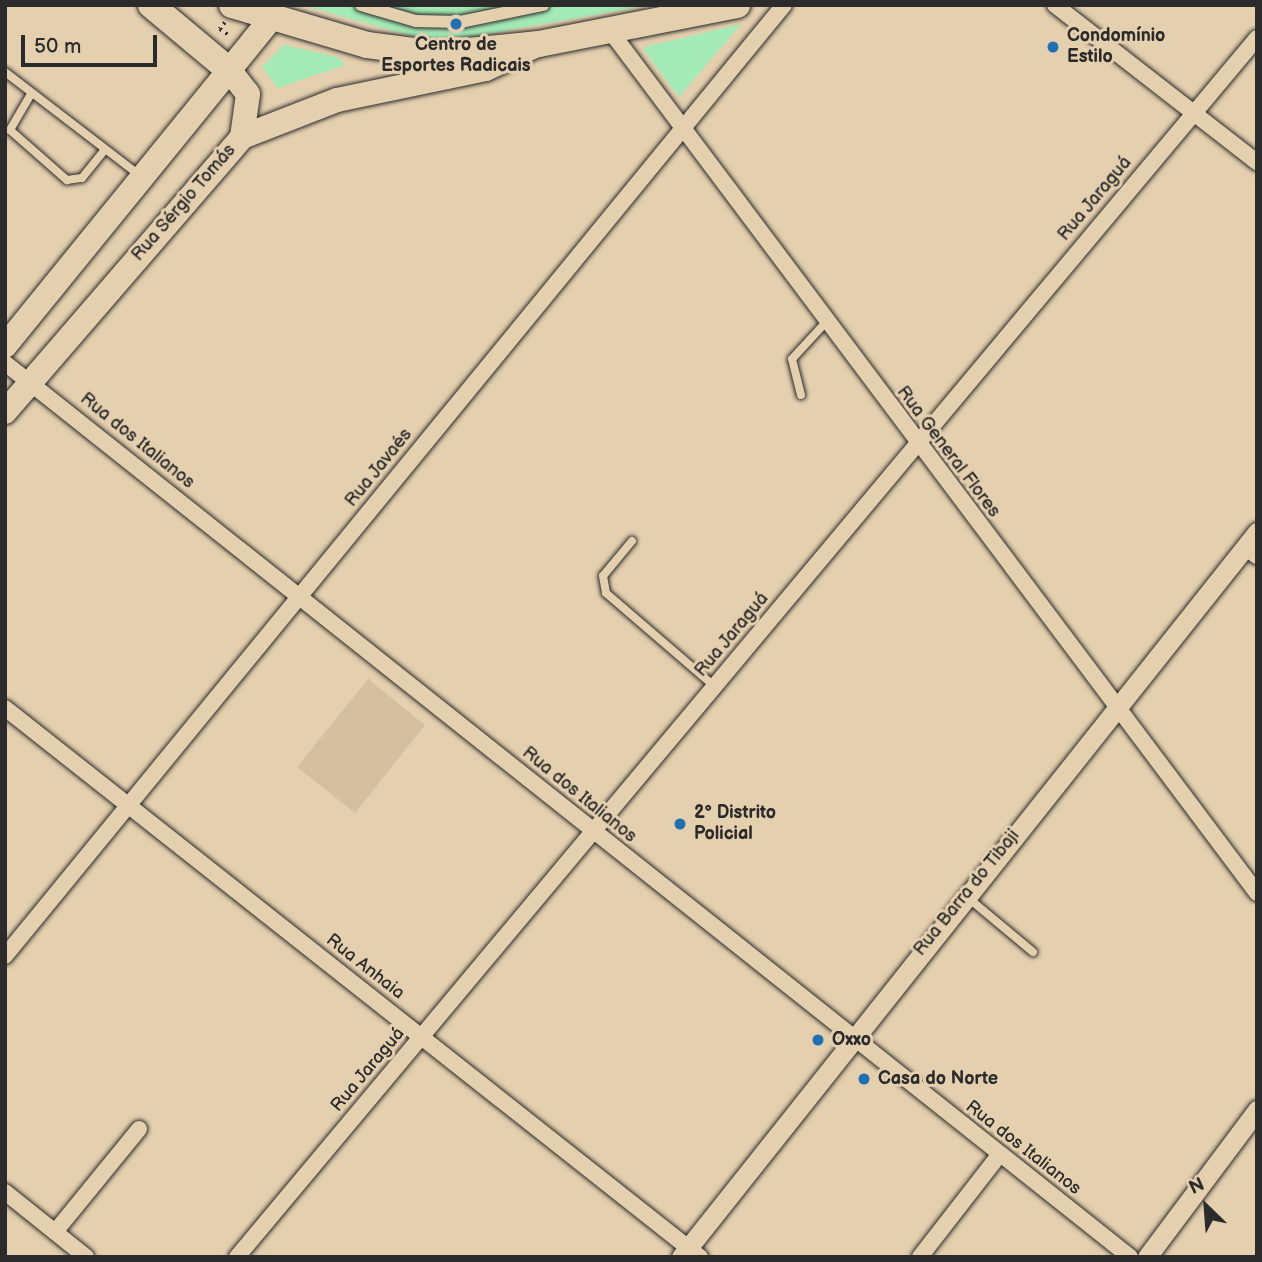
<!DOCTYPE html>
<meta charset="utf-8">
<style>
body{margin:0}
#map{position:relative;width:1262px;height:1262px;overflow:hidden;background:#e4cfae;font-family:"Balsamiq Sans",sans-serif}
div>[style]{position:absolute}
.built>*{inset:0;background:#d6bfa0}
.green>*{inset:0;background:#a4eab6}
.path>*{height:3.5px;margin-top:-1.75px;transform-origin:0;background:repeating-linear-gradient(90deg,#2b2b2b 0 2px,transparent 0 7px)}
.roads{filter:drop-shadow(0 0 2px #2b2b2b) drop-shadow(0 0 2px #2b2b2b)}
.service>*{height:8px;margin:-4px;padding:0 4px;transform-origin:4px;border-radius:4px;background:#e4cfae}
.pedestrian>*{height:12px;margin:-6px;padding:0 6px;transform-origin:6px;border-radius:6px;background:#e4cfae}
.minor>*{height:16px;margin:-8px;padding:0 8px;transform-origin:8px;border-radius:8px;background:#e4cfae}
.tertiary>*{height:19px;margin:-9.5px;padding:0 9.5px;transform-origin:9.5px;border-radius:9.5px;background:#e4cfae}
.primary>*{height:24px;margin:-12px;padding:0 12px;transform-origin:12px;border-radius:12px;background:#e4cfae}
.trunk>*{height:26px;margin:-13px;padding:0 13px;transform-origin:13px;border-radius:13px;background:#e4cfae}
.dots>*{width:19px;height:19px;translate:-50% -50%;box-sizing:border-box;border:4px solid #e4cfae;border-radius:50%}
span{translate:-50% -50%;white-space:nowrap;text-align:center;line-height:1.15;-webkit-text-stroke:6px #e4cfae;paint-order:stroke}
.poi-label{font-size:18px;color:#2b2b2b;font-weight:700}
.left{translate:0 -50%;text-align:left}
.street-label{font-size:18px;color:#2b2b2b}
.frame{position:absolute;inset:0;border:7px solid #2b2b2b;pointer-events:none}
.north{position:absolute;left:1171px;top:1171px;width:70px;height:70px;-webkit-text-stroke:5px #e4cfae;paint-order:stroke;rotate:335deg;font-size:19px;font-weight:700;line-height:28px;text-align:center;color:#2b2b2b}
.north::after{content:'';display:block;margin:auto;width:24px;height:32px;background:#2b2b2b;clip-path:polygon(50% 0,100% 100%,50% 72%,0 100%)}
.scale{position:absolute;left:21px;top:35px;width:136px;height:32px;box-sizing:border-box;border:4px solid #2b2b2b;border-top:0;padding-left:9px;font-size:21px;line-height:24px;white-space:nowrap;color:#2b2b2b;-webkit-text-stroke:5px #e4cfae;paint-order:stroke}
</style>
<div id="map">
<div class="built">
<div style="clip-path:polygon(368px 679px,425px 725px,355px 813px,297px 767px)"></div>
</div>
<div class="green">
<div style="clip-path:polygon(302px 5px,651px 5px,436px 43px)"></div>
<div style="clip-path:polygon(741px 24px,679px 97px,645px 52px,644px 47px)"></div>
<div style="clip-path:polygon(284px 45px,338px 57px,345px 65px,278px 88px,262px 67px)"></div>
</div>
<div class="path">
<div style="left:225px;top:23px;width:8px;rotate:130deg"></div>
<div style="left:220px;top:29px;width:12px;rotate:35deg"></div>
</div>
<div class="roads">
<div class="service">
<div style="left:5px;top:72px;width:169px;rotate:37.5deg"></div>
<div style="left:31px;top:94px;width:42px;rotate:120.3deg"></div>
<div style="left:10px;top:130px;width:76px;rotate:41.3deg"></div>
<div style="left:67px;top:180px;width:15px;rotate:-8deg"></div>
<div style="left:82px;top:178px;width:33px;rotate:-51deg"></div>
<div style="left:801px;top:395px;width:37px;rotate:-104deg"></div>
<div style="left:792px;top:359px;width:50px;rotate:-47.4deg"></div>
<div style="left:632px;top:541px;width:45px;rotate:129.6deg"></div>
<div style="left:603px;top:576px;width:17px;rotate:80deg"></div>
<div style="left:606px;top:593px;width:143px;rotate:40.7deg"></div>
<div style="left:967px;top:897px;width:86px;rotate:39.8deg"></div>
</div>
<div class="pedestrian">
<div style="left:361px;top:5px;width:57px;rotate:16.2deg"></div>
<div style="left:416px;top:21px;width:44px;rotate:1.3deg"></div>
<div style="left:460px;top:22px;width:85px;rotate:-11.6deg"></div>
</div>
<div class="minor">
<div style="left:1055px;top:5px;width:256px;rotate:37.9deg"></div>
<div style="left:611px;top:32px;width:1076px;rotate:53.12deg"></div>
<div style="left:5px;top:363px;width:1437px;rotate:38.47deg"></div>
<div style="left:1245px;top:547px;width:15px;rotate:37deg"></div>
<div style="left:5px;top:708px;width:886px;rotate:38.31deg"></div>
<div style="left:5px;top:956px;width:1229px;rotate:-50.68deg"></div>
<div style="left:5px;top:1192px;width:104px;rotate:38.7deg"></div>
<div style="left:55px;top:1232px;width:133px;rotate:-50.8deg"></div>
<div style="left:237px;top:1257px;width:1589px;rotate:-50.08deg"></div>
<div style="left:920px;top:1257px;width:129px;rotate:-52.2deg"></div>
</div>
<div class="tertiary">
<div style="left:681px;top:1257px;width:926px;rotate:-51.53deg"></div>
<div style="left:1147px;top:1257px;width:184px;rotate:-53.2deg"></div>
</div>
<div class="primary">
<div style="left:230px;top:71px;width:29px;rotate:52deg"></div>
<div style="left:248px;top:94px;width:43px;rotate:97.9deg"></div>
<div style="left:5px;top:346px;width:422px;rotate:-50.9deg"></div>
<div style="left:5px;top:412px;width:363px;rotate:-49.2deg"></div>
<div style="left:242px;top:137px;width:102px;rotate:-21.3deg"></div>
<div style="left:337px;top:100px;width:152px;rotate:-11.8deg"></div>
<div style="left:486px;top:69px;width:59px;rotate:-25.3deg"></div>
</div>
<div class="trunk">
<div style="left:151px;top:5px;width:103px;rotate:39.9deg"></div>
<div style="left:232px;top:5px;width:141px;rotate:16.5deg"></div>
<div style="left:367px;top:45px;width:72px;rotate:7.2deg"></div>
<div style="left:438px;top:54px;width:101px;rotate:-5.7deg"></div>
<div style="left:539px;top:44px;width:202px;rotate:-11.1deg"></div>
</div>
</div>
<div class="dots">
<div style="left:456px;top:24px;background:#1f6fb2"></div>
<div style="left:1053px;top:47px;background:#1f6fb2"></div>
<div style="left:680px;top:824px;background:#1f6fb2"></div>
<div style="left:818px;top:1040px;background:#1f6fb2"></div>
<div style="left:864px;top:1079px;background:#1f6fb2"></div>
</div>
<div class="poi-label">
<span class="left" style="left:1067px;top:47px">Condomínio<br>Estilo</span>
<span style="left:456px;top:56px">Centro de<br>Esportes Radicais</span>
<span class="left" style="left:694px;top:824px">2º Distrito<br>Policial</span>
<span class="left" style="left:832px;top:1040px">Oxxo</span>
<span class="left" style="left:878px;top:1079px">Casa do Norte</span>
</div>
<div class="street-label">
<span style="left:1095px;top:199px;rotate:-50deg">Rua Jaraguá</span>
<span style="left:184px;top:203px;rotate:-49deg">Rua Sérgio Tomás</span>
<span style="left:137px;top:441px;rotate:39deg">Rua dos Italianos</span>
<span style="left:948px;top:452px;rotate:53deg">Rua General Flores</span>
<span style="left:379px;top:468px;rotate:-51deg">Rua Javaés</span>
<span style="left:732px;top:635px;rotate:-50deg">Rua Jaraguá</span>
<span style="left:579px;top:795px;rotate:39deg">Rua dos Italianos</span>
<span style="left:967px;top:893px;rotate:-51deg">Rua Barra do Tibaji</span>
<span style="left:365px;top:967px;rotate:38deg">Rua Anhaia</span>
<span style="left:368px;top:1070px;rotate:-50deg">Rua Jaraguá</span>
<span style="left:1023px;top:1148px;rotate:38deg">Rua dos Italianos</span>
</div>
<div class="frame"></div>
<div class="north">N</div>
<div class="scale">50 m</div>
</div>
